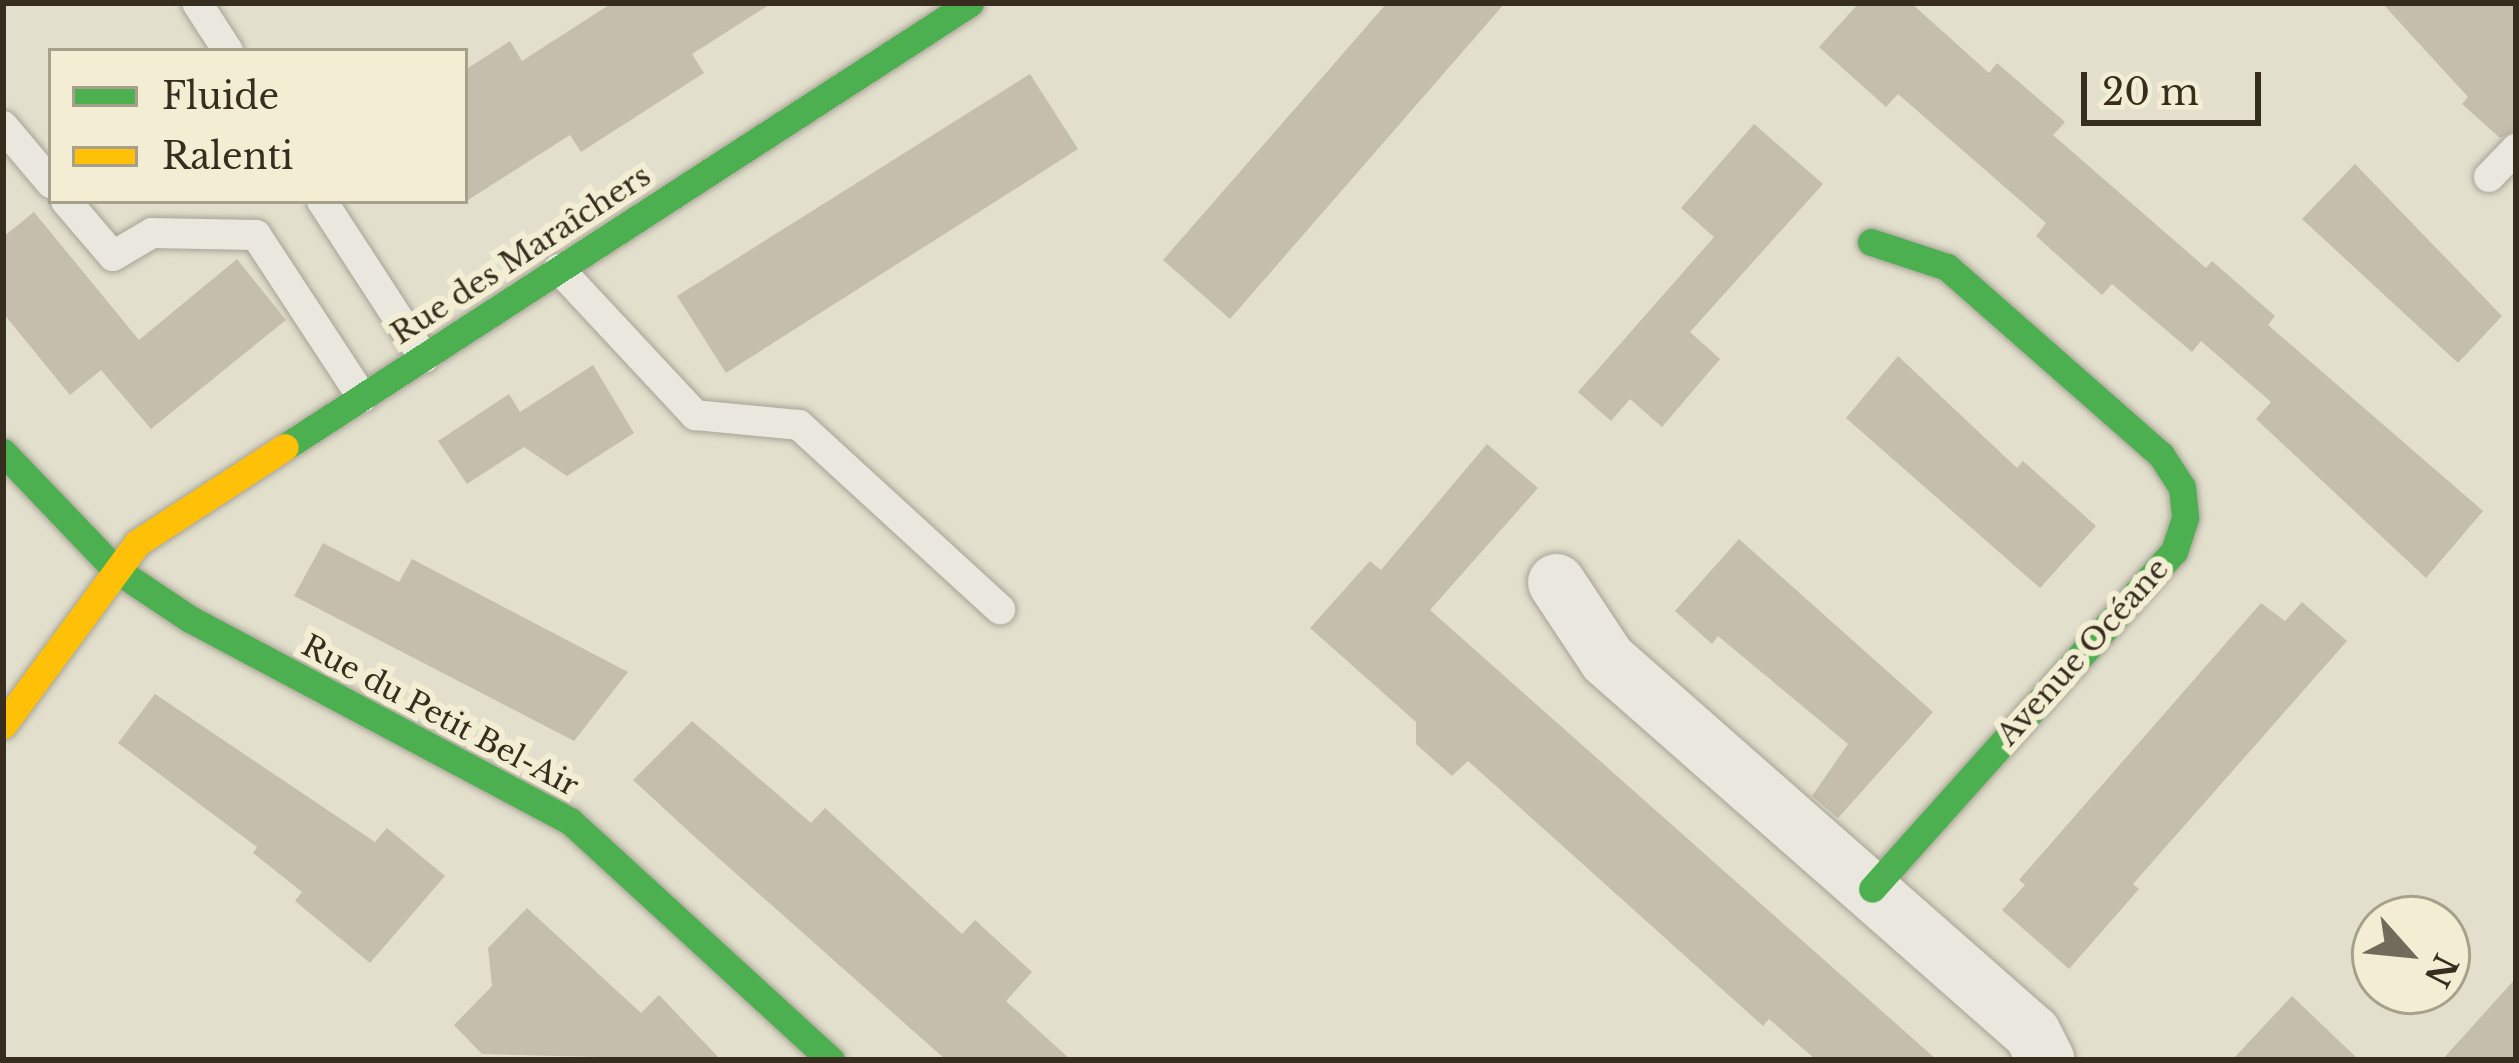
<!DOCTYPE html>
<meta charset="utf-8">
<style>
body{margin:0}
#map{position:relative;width:2519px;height:1063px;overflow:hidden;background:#e2dfcc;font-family:"Libre Baskerville",serif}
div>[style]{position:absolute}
.building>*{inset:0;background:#c6bead}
.roads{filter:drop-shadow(0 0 3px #a7a396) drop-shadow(0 0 3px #a7a396)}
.lane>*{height:30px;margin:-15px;padding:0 15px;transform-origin:15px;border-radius:15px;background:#eae8de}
.street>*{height:57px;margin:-28.5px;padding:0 28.5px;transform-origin:28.5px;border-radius:28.5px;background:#eae8de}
.fast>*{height:27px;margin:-13.5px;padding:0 13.5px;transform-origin:13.5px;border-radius:13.5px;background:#4caf50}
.slow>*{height:27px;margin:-13.5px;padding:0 13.5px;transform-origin:13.5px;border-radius:13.5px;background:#ffc107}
span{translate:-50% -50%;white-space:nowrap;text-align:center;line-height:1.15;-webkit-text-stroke:12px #f3eed3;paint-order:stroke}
.street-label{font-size:30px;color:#362d1e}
.frame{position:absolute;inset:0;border:6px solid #362d1e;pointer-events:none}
.legend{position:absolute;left:48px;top:48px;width:420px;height:156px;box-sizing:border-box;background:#f3eed3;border:3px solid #a7a18b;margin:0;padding:15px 21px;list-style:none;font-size:36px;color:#362d1e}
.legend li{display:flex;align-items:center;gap:24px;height:60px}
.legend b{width:60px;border:3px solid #a7a18b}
.north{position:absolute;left:2351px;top:895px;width:120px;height:120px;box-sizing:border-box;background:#f3eed3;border:3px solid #a7a18b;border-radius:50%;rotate:117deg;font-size:33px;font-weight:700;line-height:48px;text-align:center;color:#362d1e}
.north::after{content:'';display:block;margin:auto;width:42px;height:54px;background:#726b5b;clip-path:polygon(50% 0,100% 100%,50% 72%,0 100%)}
.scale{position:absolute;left:2081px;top:72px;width:180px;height:54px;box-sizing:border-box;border:6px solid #362d1e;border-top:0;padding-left:15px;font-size:36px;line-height:42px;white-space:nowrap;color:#362d1e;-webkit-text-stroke:9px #f3eed3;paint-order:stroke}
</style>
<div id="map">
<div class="building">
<div style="clip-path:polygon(612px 3px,772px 3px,692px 54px,704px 73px,581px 152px,570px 135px,465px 202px,465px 70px,510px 41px,522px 61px)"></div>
<div style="clip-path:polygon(1387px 3px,1505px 3px,1230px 319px,1163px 260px)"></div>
<div style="clip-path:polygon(1859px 3px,1911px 3px,1989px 73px,1997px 63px,2065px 122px,2053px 135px,2206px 268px,2212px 261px,2275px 316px,2268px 325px,2483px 511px,2426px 578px,2256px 419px,2271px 402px,2201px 341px,2192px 352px,2112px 284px,2102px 295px,2036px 236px,2046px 223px,1898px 94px,1886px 107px,1819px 47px)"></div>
<div style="clip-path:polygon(2382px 3px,2516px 3px,2516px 130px,2500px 138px,2462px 104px,2468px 97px)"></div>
<div style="clip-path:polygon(1030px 74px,1078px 149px,726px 373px,677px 296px)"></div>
<div style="clip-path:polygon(1754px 124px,1823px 184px,1690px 332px,1720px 359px,1662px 427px,1630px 399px,1611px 421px,1578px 392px,1714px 237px,1681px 208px)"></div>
<div style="clip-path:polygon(2355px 164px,2502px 316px,2458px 363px,2302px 219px)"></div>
<div style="clip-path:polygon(34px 212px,139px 340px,237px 259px,286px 320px,151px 429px,101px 370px,70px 395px,3px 313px,3px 237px)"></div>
<div style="clip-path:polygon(1898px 356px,2017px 468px,2023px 461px,2096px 526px,2040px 588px,1846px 418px)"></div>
<div style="clip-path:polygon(593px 365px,634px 433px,567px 476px,524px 447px,467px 484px,438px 441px,509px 394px,520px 412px)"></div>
<div style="clip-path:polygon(1487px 444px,1538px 488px,1430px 610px,1937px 1060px,1816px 1060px,1769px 1019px,1763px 1026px,1468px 761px,1452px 776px,1416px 744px,1416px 722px,1310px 628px,1370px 561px,1381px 570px)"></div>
<div style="clip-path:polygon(1739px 539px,1933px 712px,1838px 818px,1812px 796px,1848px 744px,1718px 636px,1712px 644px,1675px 611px)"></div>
<div style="clip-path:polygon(323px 543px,399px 582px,412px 559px,628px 672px,574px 741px,294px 596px)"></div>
<div style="clip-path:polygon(2302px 602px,2347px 641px,2133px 884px,2139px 889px,2069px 969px,2002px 910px,2025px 885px,2019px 880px,2261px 603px,2285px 621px)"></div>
<div style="clip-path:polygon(155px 694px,375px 842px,387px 828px,445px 876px,370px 963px,295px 901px,302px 892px,253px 853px,257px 847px,118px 743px)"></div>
<div style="clip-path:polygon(692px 721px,811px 823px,825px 808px,962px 934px,975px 920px,1032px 972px,1006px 1001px,1071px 1060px,946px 1060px,696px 838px,633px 780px)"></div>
<div style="clip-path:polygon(527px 908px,641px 1013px,659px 995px,721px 1060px,482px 1054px,454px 1025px,492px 986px,488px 948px)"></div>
<div style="clip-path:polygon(2516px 978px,2516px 1060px,2442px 1060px)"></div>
<div style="clip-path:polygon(2292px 996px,2359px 1060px,2232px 1060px)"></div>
</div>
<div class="roads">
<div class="lane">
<div style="left:197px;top:3px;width:57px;rotate:57.1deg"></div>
<div style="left:3px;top:126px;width:75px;rotate:49.9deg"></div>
<div style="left:2489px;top:177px;width:39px;rotate:-46deg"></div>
<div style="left:66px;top:201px;width:72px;rotate:49.5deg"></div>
<div style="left:113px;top:256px;width:45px;rotate:-30.5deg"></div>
<div style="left:152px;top:233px;width:104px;rotate:1.1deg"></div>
<div style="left:256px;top:235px;width:194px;rotate:56.8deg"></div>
<div style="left:322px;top:201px;width:187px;rotate:57deg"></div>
<div style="left:559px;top:269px;width:200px;rotate:47deg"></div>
<div style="left:695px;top:415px;width:104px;rotate:5.5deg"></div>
<div style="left:799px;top:425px;width:273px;rotate:42.5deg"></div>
</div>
<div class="street">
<div style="left:1556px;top:582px;width:92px;rotate:56.5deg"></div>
<div style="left:1607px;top:659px;width:566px;rotate:41.35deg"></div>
<div style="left:2032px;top:1033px;width:30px;rotate:63deg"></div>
</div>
<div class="fast">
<div style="left:1871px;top:242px;width:80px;rotate:18.2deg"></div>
<div style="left:1947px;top:267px;width:285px;rotate:41.3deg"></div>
<div style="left:2161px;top:455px;width:38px;rotate:57deg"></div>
<div style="left:2182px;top:487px;width:31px;rotate:84deg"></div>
<div style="left:2185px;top:518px;width:35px;rotate:108deg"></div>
<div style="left:2174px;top:551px;width:453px;rotate:131.8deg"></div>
<div style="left:285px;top:447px;width:816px;rotate:-32.95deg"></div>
<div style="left:3px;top:452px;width:162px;rotate:46.3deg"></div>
<div style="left:115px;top:569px;width:90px;rotate:33.7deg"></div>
<div style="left:190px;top:619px;width:430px;rotate:28deg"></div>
<div style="left:570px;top:821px;width:354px;rotate:42.5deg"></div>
</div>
<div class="slow">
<div style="left:3px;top:725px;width:226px;rotate:-53.6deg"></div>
<div style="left:137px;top:543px;width:176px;rotate:-33deg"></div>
</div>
</div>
<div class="street-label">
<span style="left:521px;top:255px;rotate:-33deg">Rue des Maraîchers</span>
<span style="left:2083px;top:652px;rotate:-48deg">Avenue Océane</span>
<span style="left:440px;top:716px;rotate:28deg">Rue du Petit Bel-Air</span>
</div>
<div class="frame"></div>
<ul class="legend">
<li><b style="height:15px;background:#4caf50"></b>Fluide</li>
<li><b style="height:15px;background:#ffc107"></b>Ralenti</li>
</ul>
<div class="north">N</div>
<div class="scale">20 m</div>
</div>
